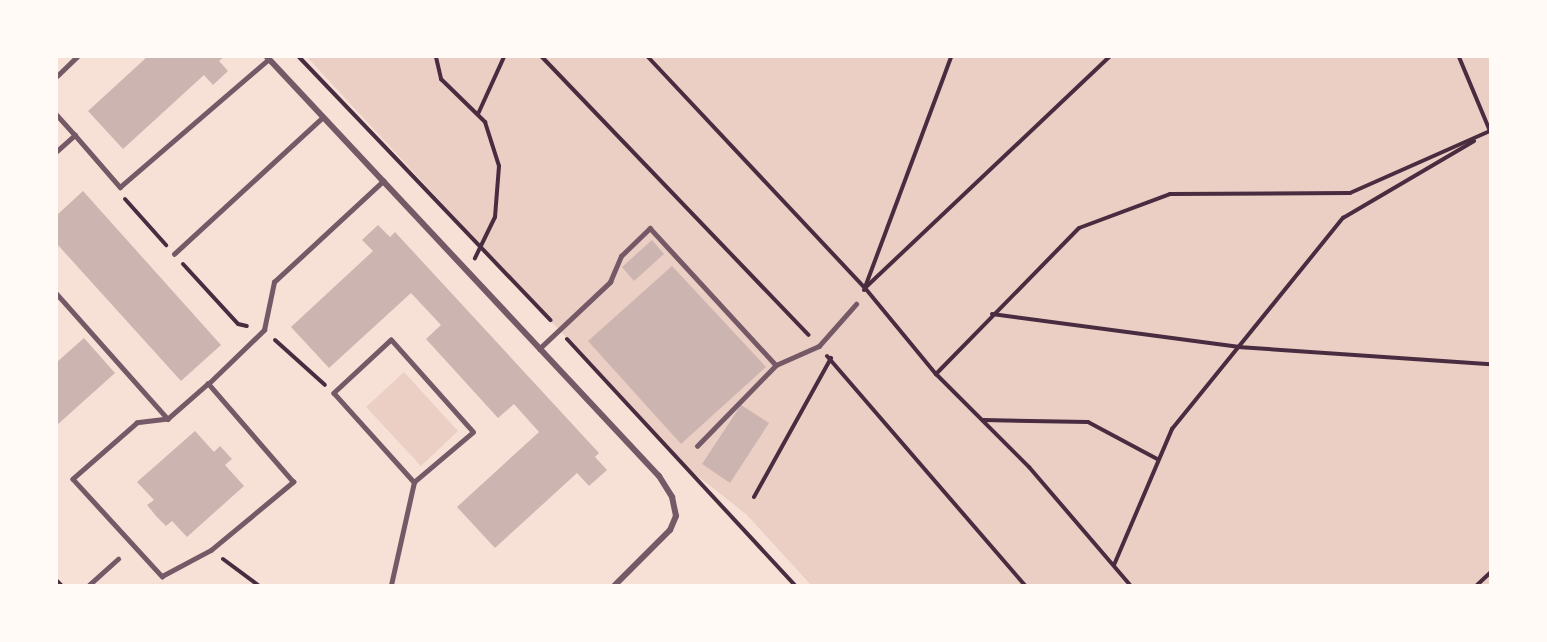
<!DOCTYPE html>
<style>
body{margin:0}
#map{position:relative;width:1547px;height:642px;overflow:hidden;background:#f7e1d7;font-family:"Fira Sans Condensed",sans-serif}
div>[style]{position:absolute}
.green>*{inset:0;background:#ebcfc5}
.building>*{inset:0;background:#ccb4b1}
.path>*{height:4px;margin:-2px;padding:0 2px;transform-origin:2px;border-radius:2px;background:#4a2c40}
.service>*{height:4.5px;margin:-2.25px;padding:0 2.25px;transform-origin:2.25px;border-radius:2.25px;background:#755966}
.minor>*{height:6px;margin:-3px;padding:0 3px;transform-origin:3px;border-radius:3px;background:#755966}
span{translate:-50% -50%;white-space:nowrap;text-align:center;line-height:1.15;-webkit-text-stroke:4.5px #fffaf5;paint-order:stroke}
.frame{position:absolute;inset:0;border:58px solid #fffaf5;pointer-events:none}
</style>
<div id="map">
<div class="green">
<div style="clip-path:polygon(307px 57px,1490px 57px,1490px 585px,811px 585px,746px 514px,686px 467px)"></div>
<div style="clip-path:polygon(404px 372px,458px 431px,421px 466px,366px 407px)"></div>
</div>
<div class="building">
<div style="clip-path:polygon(147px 57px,224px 57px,219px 61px,228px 71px,213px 85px,204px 75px,123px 149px,88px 111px)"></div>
<div style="clip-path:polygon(83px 191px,221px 345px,181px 381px,57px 244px,57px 215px)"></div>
<div style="clip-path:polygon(378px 225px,390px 237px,395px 232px,599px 453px,595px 457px,607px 470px,589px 486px,577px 473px,495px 548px,457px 507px,539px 432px,514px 404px,498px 418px,426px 339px,441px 325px,411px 293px,329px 368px,291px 327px,373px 251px,362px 240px)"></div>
<div style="clip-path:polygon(652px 240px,664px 254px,634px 281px,622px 267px)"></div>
<div style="clip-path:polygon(672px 266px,766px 367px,681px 444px,588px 341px)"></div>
<div style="clip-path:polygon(84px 338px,115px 373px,57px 425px,57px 362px)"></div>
<div style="clip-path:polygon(741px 405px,769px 423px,730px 483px,702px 464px)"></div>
<div style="clip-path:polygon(195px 431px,214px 452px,220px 446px,232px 459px,225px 465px,244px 486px,187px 537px,172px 521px,166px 526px,156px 516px,147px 505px,154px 500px,137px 482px)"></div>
</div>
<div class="path">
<div style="left:299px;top:57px;width:364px;rotate:46.3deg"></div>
<div style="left:436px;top:57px;width:23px;rotate:77deg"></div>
<div style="left:441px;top:79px;width:62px;rotate:44.3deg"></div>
<div style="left:485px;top:122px;width:46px;rotate:72.3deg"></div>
<div style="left:499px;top:166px;width:51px;rotate:94.5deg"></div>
<div style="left:495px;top:217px;width:46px;rotate:116deg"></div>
<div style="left:542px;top:57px;width:385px;rotate:46.2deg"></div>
<div style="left:648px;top:57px;width:317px;rotate:46.8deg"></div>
<div style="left:865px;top:288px;width:112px;rotate:50.5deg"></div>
<div style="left:936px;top:374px;width:132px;rotate:45deg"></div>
<div style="left:1029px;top:467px;width:155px;rotate:49.4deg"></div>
<div style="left:1459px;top:57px;width:80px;rotate:67.3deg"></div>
<div style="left:478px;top:114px;width:63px;rotate:-65.5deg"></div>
<div style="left:125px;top:199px;width:62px;rotate:48.3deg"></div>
<div style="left:183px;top:264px;width:81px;rotate:47.5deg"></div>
<div style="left:238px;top:324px;width:9px;rotate:13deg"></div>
<div style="left:866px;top:287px;width:335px;rotate:-43.4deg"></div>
<div style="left:864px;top:290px;width:249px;rotate:-69.5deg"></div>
<div style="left:992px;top:314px;width:248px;rotate:7.6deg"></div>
<div style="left:1238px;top:347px;width:253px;rotate:3.9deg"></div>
<div style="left:567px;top:339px;width:335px;rotate:47.2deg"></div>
<div style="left:275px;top:340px;width:67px;rotate:42deg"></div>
<div style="left:827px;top:356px;width:303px;rotate:49.2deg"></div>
<div style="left:936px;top:374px;width:204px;rotate:-45.6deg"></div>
<div style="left:1079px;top:228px;width:97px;rotate:-20.5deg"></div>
<div style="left:1170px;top:194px;width:180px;rotate:-0.3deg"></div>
<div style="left:1350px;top:193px;width:153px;rotate:-23.9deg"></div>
<div style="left:983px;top:420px;width:105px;rotate:1.1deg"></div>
<div style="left:1088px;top:422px;width:78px;rotate:28.2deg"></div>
<div style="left:754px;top:497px;width:159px;rotate:-61deg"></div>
<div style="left:223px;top:559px;width:44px;rotate:36.6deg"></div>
<div style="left:1114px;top:565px;width:148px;rotate:-66.9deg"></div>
<div style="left:1172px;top:429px;width:272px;rotate:-51deg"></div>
<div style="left:1343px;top:218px;width:152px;rotate:-30.4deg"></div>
<div style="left:57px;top:581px;width:6px;rotate:45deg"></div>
<div style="left:1477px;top:585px;width:18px;rotate:-43deg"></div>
</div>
<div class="service">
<div style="left:57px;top:76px;width:28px;rotate:-44deg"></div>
<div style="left:57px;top:115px;width:27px;rotate:48deg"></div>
<div style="left:57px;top:151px;width:24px;rotate:-42deg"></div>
<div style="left:75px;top:135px;width:69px;rotate:49.1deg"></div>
<div style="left:120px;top:187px;width:196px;rotate:-40.7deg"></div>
<div style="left:174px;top:254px;width:202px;rotate:-42.6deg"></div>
<div style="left:57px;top:294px;width:167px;rotate:48.4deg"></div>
<div style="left:539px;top:349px;width:98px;rotate:-43.3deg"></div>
<div style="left:610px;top:282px;width:28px;rotate:-67deg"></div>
<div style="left:621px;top:256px;width:40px;rotate:-44deg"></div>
<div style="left:650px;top:228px;width:186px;rotate:47.4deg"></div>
<div style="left:208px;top:384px;width:53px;rotate:138.8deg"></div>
<div style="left:168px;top:419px;width:31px;rotate:173deg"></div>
<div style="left:137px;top:423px;width:85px;rotate:138.8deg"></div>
<div style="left:73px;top:479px;width:132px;rotate:47.5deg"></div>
<div style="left:162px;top:576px;width:55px;rotate:-28deg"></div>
<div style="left:211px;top:550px;width:107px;rotate:-39.7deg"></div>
<div style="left:293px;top:482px;width:130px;rotate:-130.9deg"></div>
<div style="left:208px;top:384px;width:78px;rotate:-44deg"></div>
<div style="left:264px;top:330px;width:49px;rotate:-78.2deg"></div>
<div style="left:274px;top:282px;width:149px;rotate:-42.8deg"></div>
<div style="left:697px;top:446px;width:113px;rotate:-45.7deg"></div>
<div style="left:776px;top:365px;width:47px;rotate:-23.8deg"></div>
<div style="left:819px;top:346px;width:56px;rotate:-48.6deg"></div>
<div style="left:89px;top:585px;width:39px;rotate:-42deg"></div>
<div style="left:391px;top:585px;width:106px;rotate:-77.4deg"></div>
<div style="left:414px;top:482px;width:77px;rotate:-40.3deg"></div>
<div style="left:473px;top:432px;width:123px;rotate:-131.7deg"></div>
<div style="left:391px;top:340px;width:78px;rotate:137.1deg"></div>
<div style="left:334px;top:393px;width:120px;rotate:48deg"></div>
</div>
<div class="minor">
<div style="left:267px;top:57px;width:574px;rotate:46.91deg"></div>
<div style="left:659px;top:476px;width:25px;rotate:58deg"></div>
<div style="left:672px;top:497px;width:19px;rotate:78deg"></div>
<div style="left:676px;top:516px;width:15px;rotate:113deg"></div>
<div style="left:670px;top:530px;width:78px;rotate:135deg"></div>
</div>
<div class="frame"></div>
</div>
